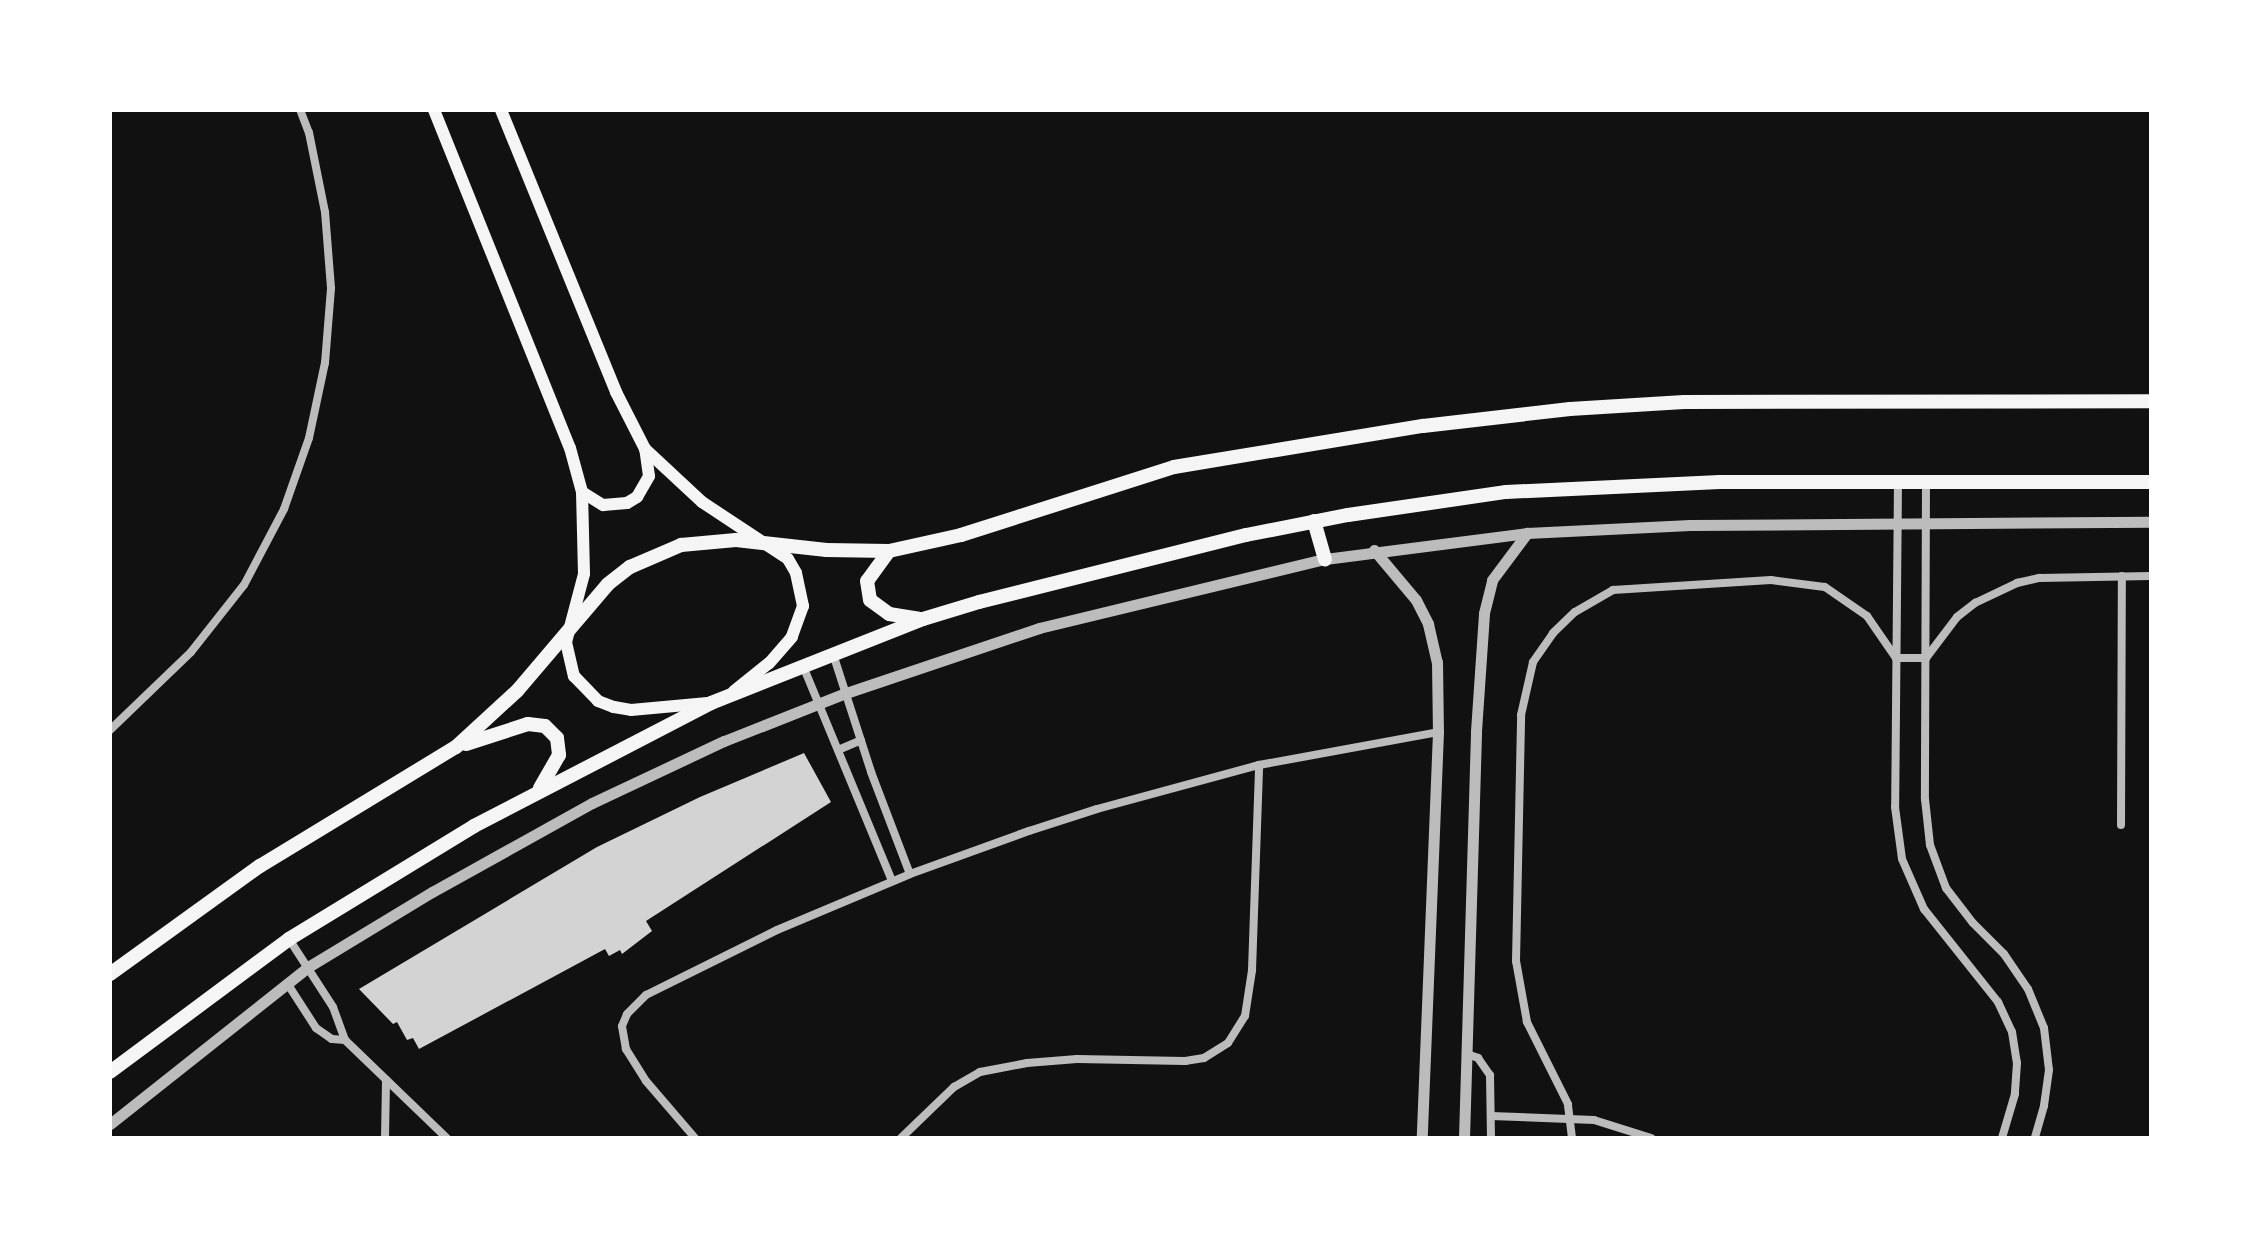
<!DOCTYPE html>
<style>
body{margin:0}
#map{position:relative;width:2261px;height:1248px;overflow:hidden;background:#111;font-family:Overpass,sans-serif}
div>[style]{position:absolute}
.building>*{inset:0;background:#d3d3d3}
.minor>*{height:8px;margin:-4px;padding:0 4px;transform-origin:4px;border-radius:4px;background:#bcbcbc}
.tertiary>*{height:11px;margin:-5.5px;padding:0 5.5px;transform-origin:5.5px;border-radius:5.5px;background:#bcbcbc}
.secondary>*{height:12px;margin:-6px;padding:0 6px;transform-origin:6px;border-radius:6px;background:#f5f5f5}
.primary>*{height:14px;margin:-7px;padding:0 7px;transform-origin:7px;border-radius:7px;background:#f5f5f5}
span{translate:-50% -50%;white-space:nowrap;text-align:center;line-height:1.15;-webkit-text-stroke:6px #fff;paint-order:stroke}
.frame{position:absolute;inset:0;border:112px solid #fff;pointer-events:none}
</style>
<div id="map">
<div class="building">
<div style="clip-path:polygon(804px 753px,831px 802px,646px 921px,652px 931px,622px 954px,620px 950px,609px 956px,605px 949px,419px 1049px,413px 1038px,407px 1040px,397px 1022px,393px 1024px,359px 989px,597px 847px,700px 797px)"></div>
</div>
<div class="minor">
<div style="left:1898px;top:481px;width:326px;rotate:90.5deg"></div>
<div style="left:1895px;top:807px;width:52px;rotate:82.3deg"></div>
<div style="left:1902px;top:859px;width:55px;rotate:66.3deg"></div>
<div style="left:1924px;top:909px;width:119px;rotate:51.5deg"></div>
<div style="left:1998px;top:1002px;width:33px;rotate:65deg"></div>
<div style="left:2012px;top:1032px;width:31px;rotate:81deg"></div>
<div style="left:2017px;top:1063px;width:31px;rotate:94deg"></div>
<div style="left:2015px;top:1094px;width:46px;rotate:106.5deg"></div>
<div style="left:1926px;top:482px;width:317px;rotate:90.2deg"></div>
<div style="left:1925px;top:799px;width:46px;rotate:83.8deg"></div>
<div style="left:1930px;top:845px;width:46px;rotate:69.6deg"></div>
<div style="left:1946px;top:888px;width:44px;rotate:52.4deg"></div>
<div style="left:1973px;top:923px;width:44px;rotate:45deg"></div>
<div style="left:2004px;top:954px;width:42px;rotate:55.6deg"></div>
<div style="left:2028px;top:989px;width:42px;rotate:67.7deg"></div>
<div style="left:2044px;top:1028px;width:42px;rotate:83.2deg"></div>
<div style="left:2049px;top:1070px;width:36px;rotate:98deg"></div>
<div style="left:2044px;top:1106px;width:33px;rotate:106deg"></div>
<div style="left:833px;top:654px;width:124px;rotate:72.1deg"></div>
<div style="left:871px;top:772px;width:109px;rotate:69.1deg"></div>
<div style="left:803px;top:666px;width:233px;rotate:67.5deg"></div>
<div style="left:110px;top:730px;width:112px;rotate:-43.9deg"></div>
<div style="left:191px;top:652px;width:85px;rotate:-51.7deg"></div>
<div style="left:244px;top:585px;width:86px;rotate:-62.2deg"></div>
<div style="left:284px;top:509px;width:75px;rotate:-70.6deg"></div>
<div style="left:309px;top:438px;width:77px;rotate:-78deg"></div>
<div style="left:325px;top:363px;width:75px;rotate:-85.4deg"></div>
<div style="left:331px;top:288px;width:76px;rotate:-94.5deg"></div>
<div style="left:325px;top:212px;width:81px;rotate:-101.4deg"></div>
<div style="left:309px;top:133px;width:25px;rotate:-111deg"></div>
<div style="left:838px;top:750px;width:25px;rotate:-23deg"></div>
<div style="left:2121px;top:825px;width:249px;rotate:-89.8deg"></div>
<div style="left:289px;top:939px;width:81px;rotate:57.1deg"></div>
<div style="left:333px;top:1007px;width:35px;rotate:70deg"></div>
<div style="left:345px;top:1040px;width:141px;rotate:43.9deg"></div>
<div style="left:287px;top:983px;width:54px;rotate:57.2deg"></div>
<div style="left:316px;top:1028px;width:19px;rotate:35deg"></div>
<div style="left:332px;top:1039px;width:13px;rotate:4deg"></div>
<div style="left:1467px;top:1054px;width:12px;rotate:20deg"></div>
<div style="left:1478px;top:1058px;width:21px;rotate:55deg"></div>
<div style="left:1490px;top:1075px;width:63px;rotate:89.1deg"></div>
<div style="left:1491px;top:1116px;width:103px;rotate:2.2deg"></div>
<div style="left:1594px;top:1120px;width:60px;rotate:17.5deg"></div>
<div style="left:385px;top:1138px;width:58px;rotate:-89deg"></div>
<div style="left:695px;top:1138px;width:75px;rotate:-130.7deg"></div>
<div style="left:646px;top:1081px;width:38px;rotate:-122deg"></div>
<div style="left:626px;top:1049px;width:23px;rotate:-100deg"></div>
<div style="left:622px;top:1026px;width:13px;rotate:-67deg"></div>
<div style="left:627px;top:1014px;width:27px;rotate:-45deg"></div>
<div style="left:646px;top:995px;width:146px;rotate:-26.4deg"></div>
<div style="left:777px;top:930px;width:144px;rotate:-22.8deg"></div>
<div style="left:910px;top:874px;width:127px;rotate:-19.9deg"></div>
<div style="left:1029px;top:831px;width:71px;rotate:-17.9deg"></div>
<div style="left:1097px;top:809px;width:168px;rotate:-15.2deg"></div>
<div style="left:1259px;top:765px;width:182px;rotate:-10.4deg"></div>
<div style="left:901px;top:1138px;width:74px;rotate:-43.9deg"></div>
<div style="left:954px;top:1087px;width:30px;rotate:-30deg"></div>
<div style="left:980px;top:1072px;width:48px;rotate:-10.8deg"></div>
<div style="left:1027px;top:1063px;width:50px;rotate:-4.6deg"></div>
<div style="left:1077px;top:1059px;width:108px;rotate:1.1deg"></div>
<div style="left:1185px;top:1061px;width:19px;rotate:-9deg"></div>
<div style="left:1204px;top:1058px;width:28px;rotate:-32deg"></div>
<div style="left:1228px;top:1043px;width:32px;rotate:-58deg"></div>
<div style="left:1245px;top:1016px;width:47px;rotate:-81.3deg"></div>
<div style="left:1252px;top:970px;width:205px;rotate:-88deg"></div>
<div style="left:1572px;top:1138px;width:34px;rotate:-97deg"></div>
<div style="left:1568px;top:1104px;width:92px;rotate:-116.6deg"></div>
<div style="left:1527px;top:1022px;width:62px;rotate:-100.2deg"></div>
<div style="left:1516px;top:961px;width:246px;rotate:-88.8deg"></div>
<div style="left:1521px;top:715px;width:54px;rotate:-77.2deg"></div>
<div style="left:1533px;top:662px;width:35px;rotate:-55deg"></div>
<div style="left:1553px;top:633px;width:30px;rotate:-44deg"></div>
<div style="left:1575px;top:612px;width:44px;rotate:-30.1deg"></div>
<div style="left:1613px;top:590px;width:158px;rotate:-3.6deg"></div>
<div style="left:1771px;top:580px;width:54px;rotate:7.4deg"></div>
<div style="left:1825px;top:587px;width:51px;rotate:34.6deg"></div>
<div style="left:1867px;top:616px;width:51px;rotate:55.4deg"></div>
<div style="left:1896px;top:658px;width:30px"></div>
<div style="left:1926px;top:658px;width:51px;rotate:-52.9deg"></div>
<div style="left:1957px;top:617px;width:23px;rotate:-38deg"></div>
<div style="left:1975px;top:603px;width:47px;rotate:-25.5deg"></div>
<div style="left:2017px;top:583px;width:23px;rotate:-13deg"></div>
<div style="left:2039px;top:578px;width:112px;rotate:-1deg"></div>
</div>
<div class="tertiary">
<div style="left:1374px;top:550px;width:65px;rotate:50deg"></div>
<div style="left:1416px;top:600px;width:27px;rotate:63deg"></div>
<div style="left:1428px;top:624px;width:39px;rotate:77deg"></div>
<div style="left:1437px;top:662px;width:70px;rotate:89.2deg"></div>
<div style="left:1438px;top:732px;width:406px;rotate:92.3deg"></div>
<div style="left:110px;top:1124px;width:253px;rotate:-38.4deg"></div>
<div style="left:308px;top:967px;width:145px;rotate:-31.2deg"></div>
<div style="left:432px;top:892px;width:183px;rotate:-29.1deg"></div>
<div style="left:592px;top:803px;width:146px;rotate:-25.2deg"></div>
<div style="left:724px;top:741px;width:131px;rotate:-21.5deg"></div>
<div style="left:846px;top:693px;width:204px;rotate:-18.6deg"></div>
<div style="left:1039px;top:628px;width:294px;rotate:-13.6deg"></div>
<div style="left:1325px;top:559px;width:204px;rotate:-7.3deg"></div>
<div style="left:1527px;top:533px;width:163px;rotate:-2.8deg"></div>
<div style="left:1690px;top:525px;width:461px;rotate:-0.4deg"></div>
<div style="left:1464px;top:1138px;width:407px;rotate:-88.3deg"></div>
<div style="left:1476px;top:731px;width:118px;rotate:-86.1deg"></div>
<div style="left:1484px;top:613px;width:34px;rotate:-76deg"></div>
<div style="left:1492px;top:580px;width:59px;rotate:-53.3deg"></div>
</div>
<div class="secondary">
<div style="left:434px;top:110px;width:364px;rotate:68.1deg"></div>
<div style="left:570px;top:448px;width:46px;rotate:74.7deg"></div>
<div style="left:582px;top:492px;width:82px;rotate:88.6deg"></div>
<div style="left:584px;top:574px;width:70px;rotate:104.8deg"></div>
<div style="left:566px;top:642px;width:35px;rotate:77deg"></div>
<div style="left:574px;top:676px;width:35px;rotate:46deg"></div>
<div style="left:598px;top:701px;width:17px;rotate:21deg"></div>
<div style="left:614px;top:707px;width:17px;rotate:10deg"></div>
<div style="left:631px;top:710px;width:77px;rotate:-5.2deg"></div>
<div style="left:501px;top:110px;width:305px;rotate:67.8deg"></div>
<div style="left:616px;top:392px;width:64px;rotate:63deg"></div>
<div style="left:645px;top:449px;width:78px;rotate:42.9deg"></div>
<div style="left:702px;top:502px;width:103px;rotate:33.5deg"></div>
<div style="left:788px;top:559px;width:16px;rotate:60deg"></div>
<div style="left:796px;top:573px;width:34px;rotate:78deg"></div>
<div style="left:803px;top:606px;width:33px;rotate:110deg"></div>
<div style="left:792px;top:637px;width:35px;rotate:131deg"></div>
<div style="left:769px;top:663px;width:45px;rotate:141.3deg"></div>
<div style="left:582px;top:492px;width:25px;rotate:32deg"></div>
<div style="left:603px;top:505px;width:24px;rotate:-5deg"></div>
<div style="left:627px;top:503px;width:12px;rotate:-31deg"></div>
<div style="left:637px;top:497px;width:24px;rotate:-60deg"></div>
<div style="left:649px;top:476px;width:27px;rotate:-98deg"></div>
</div>
<div class="primary">
<div style="left:1314px;top:521px;width:40px;rotate:74deg"></div>
<div style="left:889px;top:551px;width:37px;rotate:126deg"></div>
<div style="left:867px;top:581px;width:19px;rotate:81deg"></div>
<div style="left:870px;top:600px;width:24px;rotate:36deg"></div>
<div style="left:889px;top:614px;width:30px;rotate:9deg"></div>
<div style="left:466px;top:744px;width:65px;rotate:-17.9deg"></div>
<div style="left:528px;top:724px;width:17px;rotate:7deg"></div>
<div style="left:545px;top:726px;width:17px;rotate:45deg"></div>
<div style="left:557px;top:738px;width:17px;rotate:83deg"></div>
<div style="left:559px;top:755px;width:38px;rotate:120deg"></div>
<div style="left:110px;top:974px;width:185px;rotate:-35.8deg"></div>
<div style="left:260px;top:866px;width:229px;rotate:-31.3deg"></div>
<div style="left:456px;top:747px;width:83px;rotate:-42.6deg"></div>
<div style="left:517px;top:691px;width:140px;rotate:-49.6deg"></div>
<div style="left:608px;top:584px;width:28px;rotate:-38deg"></div>
<div style="left:630px;top:567px;width:56px;rotate:-23.3deg"></div>
<div style="left:681px;top:545px;width:55px;rotate:-5.2deg"></div>
<div style="left:736px;top:540px;width:91px;rotate:6.3deg"></div>
<div style="left:826px;top:550px;width:63px;rotate:0.9deg"></div>
<div style="left:889px;top:551px;width:74px;rotate:-12.5deg"></div>
<div style="left:961px;top:535px;width:224px;rotate:-17.7deg"></div>
<div style="left:1174px;top:467px;width:252px;rotate:-9.4deg"></div>
<div style="left:1423px;top:426px;width:148px;rotate:-6.6deg"></div>
<div style="left:1570px;top:409px;width:114px;rotate:-3.5deg"></div>
<div style="left:1684px;top:402px;width:467px;rotate:-0.1deg"></div>
<div style="left:110px;top:1072px;width:223px;rotate:-36.6deg"></div>
<div style="left:289px;top:939px;width:217px;rotate:-31.4deg"></div>
<div style="left:474px;top:826px;width:267px;rotate:-27.4deg"></div>
<div style="left:711px;top:703px;width:228px;rotate:-21.6deg"></div>
<div style="left:923px;top:619px;width:59px;rotate:-16.9deg"></div>
<div style="left:979px;top:602px;width:275px;rotate:-14.1deg"></div>
<div style="left:1246px;top:535px;width:104px;rotate:-11.1deg"></div>
<div style="left:1348px;top:515px;width:160px;rotate:-8.3deg"></div>
<div style="left:1506px;top:492px;width:214px;rotate:-2.7deg"></div>
<div style="left:1720px;top:482px;width:431px"></div>
</div>
<div class="frame"></div>
</div>
